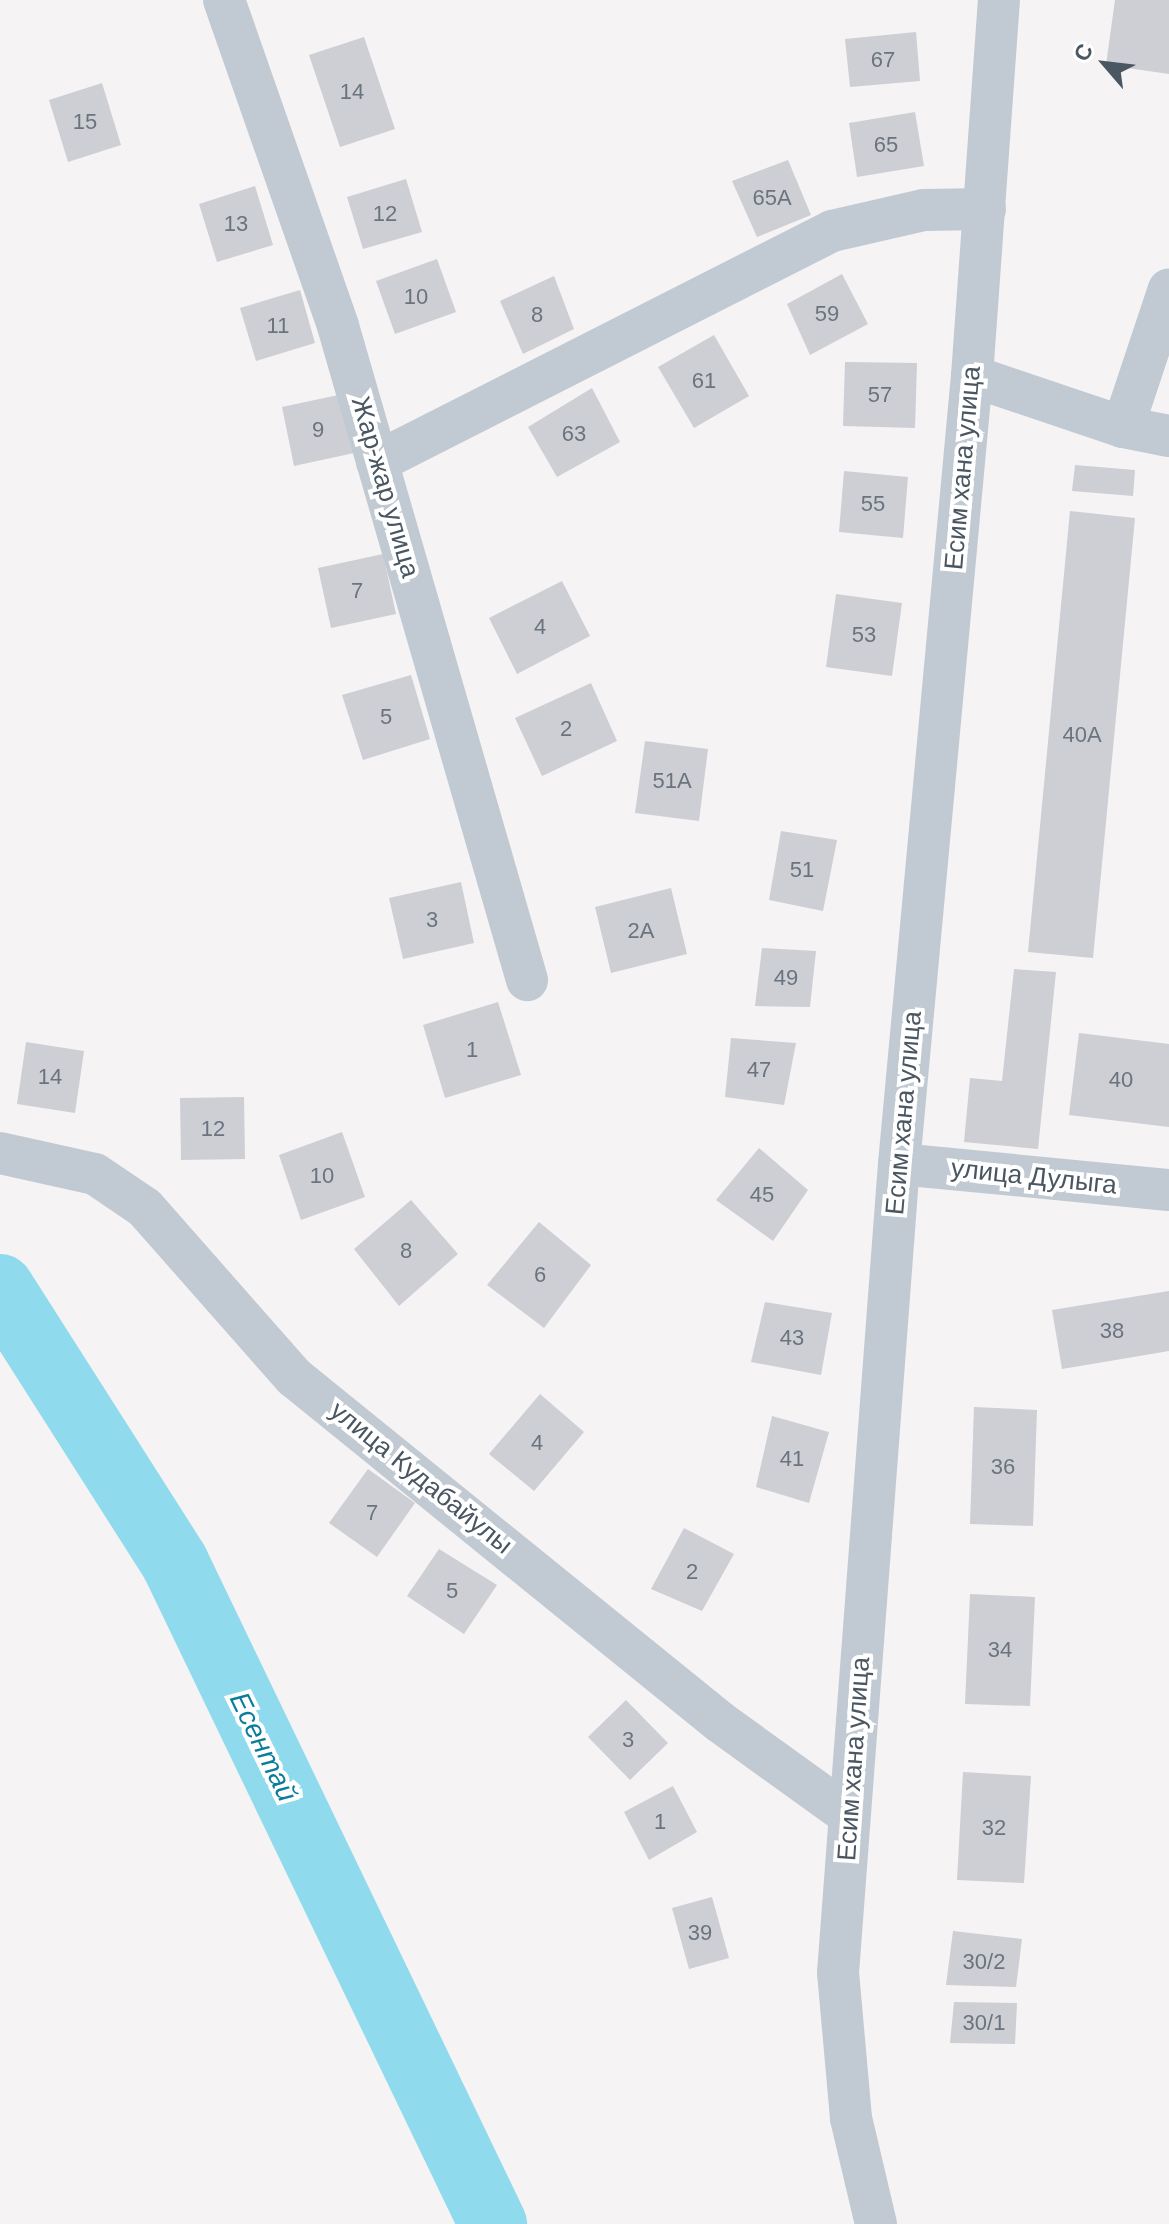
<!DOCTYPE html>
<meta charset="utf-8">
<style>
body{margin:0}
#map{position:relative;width:1169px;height:2224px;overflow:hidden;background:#f5f3f3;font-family:Arial,sans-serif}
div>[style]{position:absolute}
.river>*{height:68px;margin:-34px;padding:0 34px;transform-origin:34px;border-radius:34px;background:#90daee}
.building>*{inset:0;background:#cdcfd5}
.minor>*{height:42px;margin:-21px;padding:0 21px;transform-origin:21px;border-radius:21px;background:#c1cad2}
span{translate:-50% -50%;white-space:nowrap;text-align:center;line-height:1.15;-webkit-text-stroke:8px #fff;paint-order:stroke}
.number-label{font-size:22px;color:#6b747e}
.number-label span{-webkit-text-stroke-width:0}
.street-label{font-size:26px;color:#4a5661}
.water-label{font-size:28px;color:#0c7c9b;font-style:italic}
.north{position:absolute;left:1065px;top:24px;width:80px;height:80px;-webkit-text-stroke:6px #fff;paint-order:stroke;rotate:298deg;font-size:22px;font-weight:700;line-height:32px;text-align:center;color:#4a5661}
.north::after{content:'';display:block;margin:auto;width:28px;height:36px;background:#4a5661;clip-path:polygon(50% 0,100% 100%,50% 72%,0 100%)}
</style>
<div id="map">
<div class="river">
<div style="left:0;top:1288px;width:326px;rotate:57.5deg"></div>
<div style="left:175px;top:1563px;width:734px;rotate:64.31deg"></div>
</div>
<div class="building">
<div style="clip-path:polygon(1115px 0,1169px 0,1169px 74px,1106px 65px)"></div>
<div style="clip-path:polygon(916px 32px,920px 81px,850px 87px,845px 39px)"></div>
<div style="clip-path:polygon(364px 37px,395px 129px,340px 147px,309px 55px)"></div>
<div style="clip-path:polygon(102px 83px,121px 145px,68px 162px,49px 100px)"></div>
<div style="clip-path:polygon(915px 112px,924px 166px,857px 177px,849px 123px)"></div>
<div style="clip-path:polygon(788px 160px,811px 215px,757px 237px,732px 181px)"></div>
<div style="clip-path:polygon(406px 179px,422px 232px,363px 249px,347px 197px)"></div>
<div style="clip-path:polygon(255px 186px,273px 245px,217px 262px,199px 204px)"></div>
<div style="clip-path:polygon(437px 259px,456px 312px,395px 334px,376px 281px)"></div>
<div style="clip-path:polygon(842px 274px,868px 324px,810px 355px,787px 304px)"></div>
<div style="clip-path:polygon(554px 276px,574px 329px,523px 354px,500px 301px)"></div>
<div style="clip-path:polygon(300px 290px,315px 343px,256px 361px,240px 308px)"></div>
<div style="clip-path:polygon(714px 335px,749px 396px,694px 428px,658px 367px)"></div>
<div style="clip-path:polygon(845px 362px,917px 363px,915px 428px,843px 426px)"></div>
<div style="clip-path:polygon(592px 388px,620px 442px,557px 477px,528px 427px)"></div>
<div style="clip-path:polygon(343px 394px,354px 453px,294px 466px,282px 407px)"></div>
<div style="clip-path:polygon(1075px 465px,1135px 470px,1133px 496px,1072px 491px)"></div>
<div style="clip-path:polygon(844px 471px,908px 477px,903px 538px,839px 532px)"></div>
<div style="clip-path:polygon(1070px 511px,1135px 518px,1093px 958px,1028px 952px)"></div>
<div style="clip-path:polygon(383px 554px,396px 614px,331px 628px,318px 568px)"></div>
<div style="clip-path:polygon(562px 581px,590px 636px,517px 674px,489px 618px)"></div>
<div style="clip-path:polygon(836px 594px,902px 603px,892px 676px,826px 667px)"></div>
<div style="clip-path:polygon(411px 675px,430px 739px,363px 760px,342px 695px)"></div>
<div style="clip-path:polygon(591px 683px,617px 741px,542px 776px,515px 718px)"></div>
<div style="clip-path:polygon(645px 741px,708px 749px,699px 821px,635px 813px)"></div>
<div style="clip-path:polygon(781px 831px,837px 840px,823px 911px,769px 900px)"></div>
<div style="clip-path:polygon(461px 882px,474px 943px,403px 959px,389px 898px)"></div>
<div style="clip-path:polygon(671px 888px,687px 954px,611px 973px,595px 907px)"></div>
<div style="clip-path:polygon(762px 948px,816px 951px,810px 1007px,755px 1006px)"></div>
<div style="clip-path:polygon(1014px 969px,1056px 972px,1038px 1149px,964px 1142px,970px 1078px,1002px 1081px)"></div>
<div style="clip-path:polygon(498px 1002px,521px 1075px,445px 1098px,423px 1025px)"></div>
<div style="clip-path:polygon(1079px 1033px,1169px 1044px,1169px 1127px,1069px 1115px)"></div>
<div style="clip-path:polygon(731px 1038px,796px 1043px,784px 1105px,725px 1097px)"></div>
<div style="clip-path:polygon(26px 1042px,84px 1051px,75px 1113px,17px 1104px)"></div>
<div style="clip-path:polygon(244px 1097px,245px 1159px,181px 1160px,180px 1098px)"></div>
<div style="clip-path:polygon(342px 1132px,365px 1197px,301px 1220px,279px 1155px)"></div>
<div style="clip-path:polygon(759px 1148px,808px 1190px,773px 1241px,716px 1200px)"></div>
<div style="clip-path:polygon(411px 1200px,458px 1254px,399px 1306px,354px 1249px)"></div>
<div style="clip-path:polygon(539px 1222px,591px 1265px,544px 1328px,487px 1285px)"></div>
<div style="clip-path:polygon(1169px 1291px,1169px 1351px,1062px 1369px,1052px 1310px)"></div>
<div style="clip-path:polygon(765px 1302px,832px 1313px,821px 1375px,751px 1362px)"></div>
<div style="clip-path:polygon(540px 1394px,584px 1432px,534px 1491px,489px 1454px)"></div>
<div style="clip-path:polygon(974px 1407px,1037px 1410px,1033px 1526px,970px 1524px)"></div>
<div style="clip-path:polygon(772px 1416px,829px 1432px,809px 1503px,756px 1487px)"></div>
<div style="clip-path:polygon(368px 1469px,415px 1503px,377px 1557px,329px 1523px)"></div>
<div style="clip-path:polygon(684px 1528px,734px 1554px,702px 1611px,651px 1589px)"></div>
<div style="clip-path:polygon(439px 1549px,497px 1585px,464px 1634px,407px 1596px)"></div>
<div style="clip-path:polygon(970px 1594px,1035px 1597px,1030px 1706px,965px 1704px)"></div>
<div style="clip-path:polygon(626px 1700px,668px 1743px,630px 1780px,588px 1737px)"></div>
<div style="clip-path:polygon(963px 1772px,1031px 1776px,1024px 1883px,957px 1880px)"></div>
<div style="clip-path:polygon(673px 1786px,697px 1832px,649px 1860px,624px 1812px)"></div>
<div style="clip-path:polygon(712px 1897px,729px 1958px,689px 1969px,672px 1908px)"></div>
<div style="clip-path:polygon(953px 1931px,1022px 1939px,1016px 1987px,946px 1985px)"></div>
<div style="clip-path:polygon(954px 2002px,1017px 2003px,1015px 2044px,950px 2043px)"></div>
</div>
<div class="minor">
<div style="left:224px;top:0;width:345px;rotate:70.7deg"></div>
<div style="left:338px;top:326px;width:681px;rotate:73.88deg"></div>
<div style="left:972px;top:376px;width:159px;rotate:18.7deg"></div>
<div style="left:1123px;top:427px;width:47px;rotate:11.1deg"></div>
<div style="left:1123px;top:427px;width:145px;rotate:-71.6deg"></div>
<div style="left:377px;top:462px;width:510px;rotate:-26.92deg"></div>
<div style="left:832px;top:231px;width:94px;rotate:-12.9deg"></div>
<div style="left:924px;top:210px;width:61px;rotate:-0.9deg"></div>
<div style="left:0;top:1153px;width:97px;rotate:12.5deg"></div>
<div style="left:95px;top:1174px;width:60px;rotate:34.2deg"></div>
<div style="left:145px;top:1208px;width:225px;rotate:48.6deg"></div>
<div style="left:294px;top:1377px;width:548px;rotate:39deg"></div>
<div style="left:720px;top:1722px;width:159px;rotate:35.8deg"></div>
<div style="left:899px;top:1164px;width:271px;rotate:5.5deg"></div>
<div style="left:876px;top:2224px;width:109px;rotate:-103.3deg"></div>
<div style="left:851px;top:2118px;width:146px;rotate:-95.1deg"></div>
<div style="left:838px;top:1973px;width:811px;rotate:-85.69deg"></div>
<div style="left:899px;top:1164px;width:791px;rotate:-84.71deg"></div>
<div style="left:972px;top:376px;width:377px;rotate:-85.9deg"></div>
</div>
<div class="number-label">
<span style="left:883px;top:60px">67</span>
<span style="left:352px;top:92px">14</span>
<span style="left:85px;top:122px">15</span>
<span style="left:886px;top:145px">65</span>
<span style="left:772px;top:198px">65А</span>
<span style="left:385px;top:214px">12</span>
<span style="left:236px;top:224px">13</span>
<span style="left:416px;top:297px">10</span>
<span style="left:827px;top:314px">59</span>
<span style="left:537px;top:315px">8</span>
<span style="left:278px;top:326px">11</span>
<span style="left:704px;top:381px">61</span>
<span style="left:880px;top:395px">57</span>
<span style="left:318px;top:430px">9</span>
<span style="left:574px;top:434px">63</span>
<span style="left:873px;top:504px">55</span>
<span style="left:357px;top:591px">7</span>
<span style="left:540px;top:627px">4</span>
<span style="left:864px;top:635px">53</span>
<span style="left:386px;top:717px">5</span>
<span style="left:566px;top:729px">2</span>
<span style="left:1082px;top:735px">40А</span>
<span style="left:672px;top:781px">51А</span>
<span style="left:802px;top:870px">51</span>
<span style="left:432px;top:920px">3</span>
<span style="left:641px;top:931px">2А</span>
<span style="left:786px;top:978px">49</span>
<span style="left:472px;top:1050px">1</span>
<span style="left:759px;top:1070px">47</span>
<span style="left:50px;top:1077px">14</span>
<span style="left:1121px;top:1080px">40</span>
<span style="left:213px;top:1129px">12</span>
<span style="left:322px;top:1176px">10</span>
<span style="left:762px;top:1195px">45</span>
<span style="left:406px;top:1251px">8</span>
<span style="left:540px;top:1275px">6</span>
<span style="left:1112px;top:1331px">38</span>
<span style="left:792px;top:1338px">43</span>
<span style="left:537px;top:1443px">4</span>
<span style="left:792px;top:1459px">41</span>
<span style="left:1003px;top:1467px">36</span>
<span style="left:372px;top:1513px">7</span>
<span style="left:692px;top:1572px">2</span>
<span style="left:452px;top:1591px">5</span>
<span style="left:1000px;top:1650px">34</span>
<span style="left:628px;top:1740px">3</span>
<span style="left:660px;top:1822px">1</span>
<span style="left:994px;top:1828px">32</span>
<span style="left:700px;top:1933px">39</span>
<span style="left:984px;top:1962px">30/2</span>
<span style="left:984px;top:2023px">30/1</span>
</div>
<div class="street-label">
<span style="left:963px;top:468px;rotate:-85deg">Есим хана улица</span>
<span style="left:385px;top:487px;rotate:74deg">Жар-жар улица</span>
<span style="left:904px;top:1113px;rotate:-85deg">Есим хана улица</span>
<span style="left:1034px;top:1177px;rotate:6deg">улица Дулыга</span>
<span style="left:421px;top:1478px;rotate:39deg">улица Кудабайулы</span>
<span style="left:854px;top:1759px;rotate:-86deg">Есим хана улица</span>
</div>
<div class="water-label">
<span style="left:263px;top:1747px;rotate:64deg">Есентай</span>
</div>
<div class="north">С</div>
</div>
